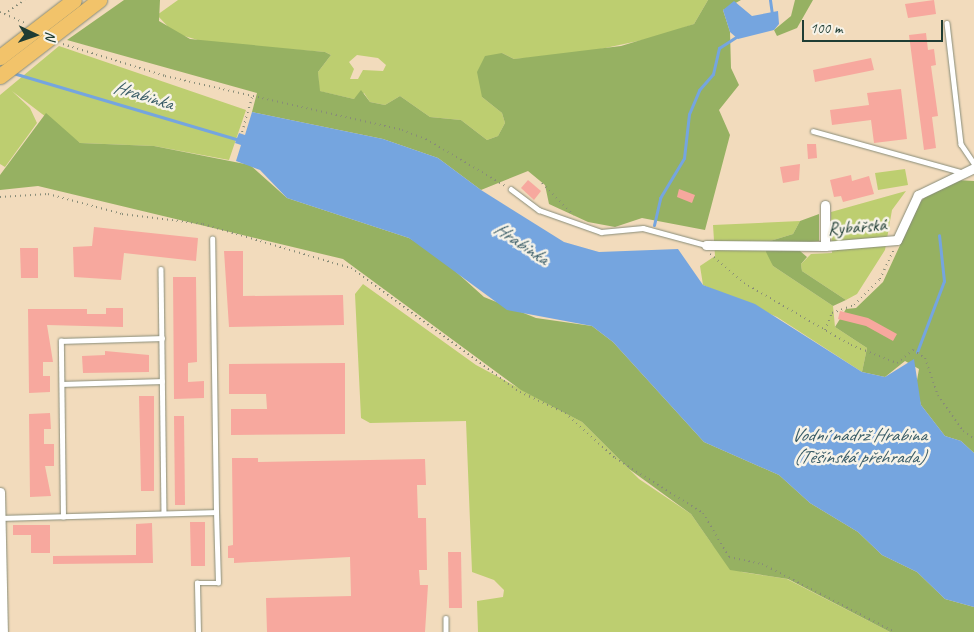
<!DOCTYPE html>
<meta charset="utf-8">
<style>
body{margin:0}
#map{position:relative;width:974px;height:632px;overflow:hidden;background:#f2dbbc;font-family:Caveat,sans-serif}
div>[style]{position:absolute}
.green>*{inset:0;background:#bdce70}
.forest>*{inset:0;background:#96b162}
.water>*{inset:0;background:#75a5df}
.stream>*{height:3px;margin:-1.5px;padding:0 1.5px;transform-origin:1.5px;border-radius:1.5px;background:#75a5df}
.building>*{inset:0;background:#f7a89e}
.path>*{height:2px;margin-top:-1px;transform-origin:0;background:repeating-linear-gradient(90deg,#888c78 0 1px,transparent 0 5px)}
.roads{filter:drop-shadow(0 0 1px #888c78) drop-shadow(0 0 1px #888c78)}
.lane>*{height:4.5px;margin:-2.25px;padding:0 2.25px;transform-origin:2.25px;border-radius:2.25px;background:#fff}
.street>*{height:9px;margin:-4.5px;padding:0 4.5px;transform-origin:4.5px;border-radius:4.5px;background:#fff}
.bridges{filter:drop-shadow(0 0 1px #888c78) drop-shadow(0 0 1px #888c78)}
.highway-bridge>*{height:15px;margin:-7.5px;padding:0 7.5px;transform-origin:7.5px;border-radius:7.5px;background:#f2c36a}
span{translate:-50% -50%;white-space:nowrap;text-align:center;line-height:1.15;-webkit-text-stroke:5px #f7f3e8;paint-order:stroke}
.street-label{font-size:18px;color:#1f3d34}
.water-label{font-size:19px;color:#395c67;font-style:italic}
.north{position:absolute;left:10px;top:10px;width:50px;height:50px;-webkit-text-stroke:4px #f7f3e8;paint-order:stroke;rotate:93deg;font-size:14px;font-weight:700;line-height:20px;text-align:center;color:#1f3d34}
.north::after{content:'';display:block;margin:auto;width:18px;height:22px;background:#1f3d34;clip-path:polygon(50% 0,100% 100%,50% 72%,0 100%)}
.scale{position:absolute;left:802px;top:20px;width:141px;height:22px;box-sizing:border-box;border:2px solid #1f3d34;border-top:0;padding-left:6px;font-size:15px;line-height:18px;white-space:nowrap;color:#1f3d34;-webkit-text-stroke:4px #f7f3e8;paint-order:stroke}
</style>
<div id="map">
<div class="green">
<div style="clip-path:polygon(evenodd,178px 0,708px 0,694px 24px,657px 37px,577px 54px,514px 59px,502px 53px,482px 97px,502px 113px,505px 123px,498px 136px,487px 140px,461px 120px,430px 117px,400px 96px,385px 105px,370px 102px,364px 93px,354px 99px,319px 91px,318px 72px,331px 55px,325px 52px,208px 43px,174px 33px,157px 15px,178px 0,357px 55px,378px 58px,386px 65px,383px 71px,363px 70px,358px 79px,350px 79px,354px 69px,349px 62px,357px 55px)"></div>
<div style="clip-path:polygon(59px 46px,246px 110px,229px 160px,154px 146px,80px 143px,12px 91px,30px 108px,37px 123px,5px 167px,0 164px,0 95px)"></div>
<div style="clip-path:polygon(905px 169px,908px 185px,878px 190px,875px 173px)"></div>
<div style="clip-path:polygon(906px 191px,892px 210px,885px 250px,857px 294px,846px 300px,802px 271px,801px 264px,811px 254px,832px 253px,831px 212px)"></div>
<div style="clip-path:polygon(800px 221px,793px 234px,767px 242px,773px 266px,833px 306px,835px 327px,867px 348px,862px 372px,777px 317px,703px 285px,700px 266px,715px 256px,713px 225px)"></div>
<div style="clip-path:polygon(363px 284px,476px 365px,582px 422px,639px 479px,691px 514px,712px 544px,742px 572px,787px 579px,890px 632px,478px 632px,477px 601px,503px 597px,504px 590px,494px 580px,472px 572px,466px 421px,370px 423px,361px 418px,355px 294px)"></div>
</div>
<div class="forest">
<div style="clip-path:polygon(124px 0,160px 0,159px 21px,190px 39px,325px 52px,331px 55px,318px 72px,320px 91px,354px 99px,361px 90px,370px 102px,385px 105px,400px 96px,430px 117px,461px 120px,487px 140px,498px 136px,505px 123px,502px 113px,482px 97px,477px 72px,485px 56px,502px 53px,514px 59px,621px 46px,694px 24px,708px 0,741px 0,723px 10px,730px 32px,731px 68px,739px 85px,719px 110px,730px 135px,705px 230px,642px 218px,615px 227px,588px 222px,549px 204px,545px 185px,528px 171px,481px 190px,438px 158px,383px 139px,252px 112px,257px 93px,67px 40px)"></div>
<div style="clip-path:polygon(795px 0,813px 0,797px 28px,777px 36px,774px 30px,791px 16px)"></div>
<div style="clip-path:polygon(46px 113px,80px 143px,154px 146px,250px 165px,287px 198px,409px 238px,435px 253px,484px 297px,536px 318px,592px 326px,613px 342px,704px 442px,779px 475px,810px 503px,858px 532px,882px 555px,917px 572px,945px 599px,974px 607px,974px 632px,890px 632px,788px 579px,730px 570px,691px 514px,629px 469px,582px 422px,521px 390px,343px 259px,38px 186px,0 190px,0 175px)"></div>
<div style="clip-path:polygon(956px 180px,974px 181px,974px 453px,961px 441px,945px 436px,921px 405px,916px 386px,919px 369px,905px 361px,885px 377px,862px 372px,867px 348px,835px 327px,846px 309px,856px 308px,883px 282px,920px 202px,936px 187px)"></div>
<div style="clip-path:polygon(819px 214px,819px 241px,801px 243px,800px 251px,807px 257px,801px 264px,802px 271px,846px 300px,833px 306px,773px 266px,766px 252px,767px 242px,793px 234px,800px 221px)"></div>
</div>
<div class="water">
<div style="clip-path:polygon(734px 1px,752px 16px,778px 11px,779px 24px,774px 30px,738px 39px,730px 32px,723px 10px)"></div>
<div style="clip-path:polygon(252px 112px,383px 139px,438px 158px,481px 190px,564px 242px,599px 252px,678px 249px,703px 285px,755px 304px,862px 372px,885px 377px,914px 359px,921px 405px,945px 436px,961px 441px,974px 453px,974px 607px,945px 599px,917px 572px,882px 555px,858px 532px,810px 503px,779px 475px,704px 442px,613px 342px,592px 326px,507px 310px,409px 238px,287px 198px,260px 170px,236px 161px,241px 145px,235px 143px,239px 133px,245px 135px)"></div>
</div>
<div class="stream">
<div style="left:770px;top:0;width:14px;rotate:82deg"></div>
<div style="left:13px;top:73px;width:236px;rotate:16.5deg"></div>
<div style="left:654px;top:225px;width:28px;rotate:-77deg"></div>
<div style="left:660px;top:198px;width:47px;rotate:-59deg"></div>
<div style="left:684px;top:158px;width:44px;rotate:-83.5deg"></div>
<div style="left:689px;top:114px;width:26px;rotate:-67deg"></div>
<div style="left:699px;top:90px;width:21px;rotate:-49deg"></div>
<div style="left:713px;top:74px;width:27px;rotate:-77deg"></div>
<div style="left:719px;top:48px;width:24px;rotate:-33deg"></div>
<div style="left:917px;top:352px;width:76px;rotate:-69.2deg"></div>
<div style="left:944px;top:281px;width:46px;rotate:-96.2deg"></div>
</div>
<div class="building">
<div style="clip-path:polygon(934px 0,936px 14px,908px 18px,905px 4px)"></div>
<div style="clip-path:polygon(926px 33px,928px 50px,934px 49px,936px 65px,931px 66px,938px 116px,932px 117px,936px 148px,924px 150px,909px 35px)"></div>
<div style="clip-path:polygon(871px 58px,874px 70px,815px 82px,813px 70px)"></div>
<div style="clip-path:polygon(901px 89px,907px 139px,874px 143px,871px 120px,832px 125px,830px 110px,869px 105px,867px 93px)"></div>
<div style="clip-path:polygon(807px 144px,816px 144px,817px 158px,808px 159px)"></div>
<div style="clip-path:polygon(800px 164px,799px 180px,783px 183px,780px 167px)"></div>
<div style="clip-path:polygon(851px 175px,852px 181px,869px 176px,874px 194px,843px 202px,841px 196px,834px 197px,830px 180px)"></div>
<div style="clip-path:polygon(528px 180px,541px 191px,534px 200px,521px 188px)"></div>
<div style="clip-path:polygon(679px 189px,695px 195px,692px 203px,677px 197px)"></div>
<div style="clip-path:polygon(94px 227px,198px 238px,196px 261px,124px 253px,121px 280px,74px 277px,73px 247px,92px 246px)"></div>
<div style="clip-path:polygon(20px 248px,38px 248px,38px 278px,21px 278px)"></div>
<div style="clip-path:polygon(224px 251px,243px 251px,243px 296px,343px 295px,344px 325px,229px 327px)"></div>
<div style="clip-path:polygon(173px 277px,196px 277px,197px 362px,188px 363px,188px 382px,204px 381px,204px 398px,174px 399px)"></div>
<div style="clip-path:polygon(106px 308px,123px 308px,123px 327px,47px 325px,53px 362px,43px 362px,43px 376px,50px 376px,50px 392px,29px 393px,28px 309px,87px 309px,87px 314px,106px 314px)"></div>
<div style="clip-path:polygon(840px 311px,868px 318px,897px 334px,893px 341px,866px 326px,838px 319px)"></div>
<div style="clip-path:polygon(105px 351px,149px 355px,149px 372px,83px 373px,82px 356px,105px 355px)"></div>
<div style="clip-path:polygon(345px 363px,345px 434px,231px 435px,231px 409px,267px 409px,266px 394px,229px 394px,229px 364px)"></div>
<div style="clip-path:polygon(139px 396px,154px 396px,154px 491px,141px 491px)"></div>
<div style="clip-path:polygon(50px 413px,51px 429px,44px 429px,44px 444px,54px 444px,54px 466px,45px 466px,51px 496px,30px 497px,29px 414px)"></div>
<div style="clip-path:polygon(174px 416px,184px 416px,185px 505px,175px 505px)"></div>
<div style="clip-path:polygon(232px 458px,258px 458px,258px 462px,425px 459px,426px 485px,417px 485px,418px 518px,426px 518px,427px 570px,419px 570px,420px 585px,428px 585px,425px 632px,267px 632px,266px 598px,351px 596px,350px 557px,234px 563px,234px 558px,228px 558px,228px 546px,233px 545px)"></div>
<div style="clip-path:polygon(190px 522px,205px 522px,205px 566px,191px 566px)"></div>
<div style="clip-path:polygon(152px 523px,153px 563px,53px 564px,53px 556px,136px 555px,136px 524px)"></div>
<div style="clip-path:polygon(13px 525px,50px 525px,50px 553px,31px 553px,31px 535px,13px 535px)"></div>
<div style="clip-path:polygon(448px 552px,461px 552px,462px 608px,449px 608px)"></div>
</div>
<div class="path">
<div style="left:0;top:12px;width:27px;rotate:24deg"></div>
<div style="left:4px;top:14px;width:25px;rotate:-34deg"></div>
<div style="left:63px;top:44px;width:107px;rotate:17.4deg"></div>
<div style="left:165px;top:76px;width:243px;rotate:12.8deg"></div>
<div style="left:402px;top:130px;width:26px;rotate:21deg"></div>
<div style="left:426px;top:139px;width:92px;rotate:30.7deg"></div>
<div style="left:242px;top:132px;width:36px;rotate:-74deg"></div>
<div style="left:542px;top:183px;width:45px;rotate:45.9deg"></div>
<div style="left:0;top:197px;width:48px;rotate:-3.6deg"></div>
<div style="left:48px;top:194px;width:77px;rotate:15.1deg"></div>
<div style="left:122px;top:214px;width:82px;rotate:7deg"></div>
<div style="left:203px;top:224px;width:154px;rotate:16.6deg"></div>
<div style="left:351px;top:268px;width:210px;rotate:36.3deg"></div>
<div style="left:520px;top:392px;width:50px;rotate:25deg"></div>
<div style="left:565px;top:413px;width:67px;rotate:42deg"></div>
<div style="left:615px;top:458px;width:104px;rotate:32deg"></div>
<div style="left:703px;top:513px;width:51px;rotate:59.4deg"></div>
<div style="left:729px;top:557px;width:34px;rotate:12deg"></div>
<div style="left:762px;top:564px;width:149px;rotate:27.1deg"></div>
<div style="left:710px;top:254px;width:45px;rotate:40.5deg"></div>
<div style="left:744px;top:283px;width:124px;rotate:30.1deg"></div>
<div style="left:851px;top:345px;width:49px;rotate:21.4deg"></div>
<div style="left:897px;top:363px;width:21px;rotate:-39deg"></div>
<div style="left:913px;top:350px;width:14px;rotate:34deg"></div>
<div style="left:925px;top:358px;width:39px;rotate:71deg"></div>
<div style="left:938px;top:395px;width:44px;rotate:55.2deg"></div>
<div style="left:963px;top:431px;width:14px;rotate:36deg"></div>
<div style="left:825px;top:330px;width:18px;rotate:-68deg"></div>
<div style="left:832px;top:313px;width:23px;rotate:-20deg"></div>
<div style="left:854px;top:305px;width:37px;rotate:-45deg"></div>
<div style="left:880px;top:279px;width:33px;rotate:-65deg"></div>
</div>
<div class="roads">
<div class="lane">
<div style="left:947px;top:23px;width:122px;rotate:83.4deg"></div>
<div style="left:961px;top:144px;width:23px;rotate:56deg"></div>
<div style="left:813px;top:131px;width:154px;rotate:15.5deg"></div>
<div style="left:511px;top:189px;width:35px;rotate:37deg"></div>
<div style="left:539px;top:210px;width:66px;rotate:19.5deg"></div>
<div style="left:601px;top:232px;width:42px;rotate:-5.4deg"></div>
<div style="left:643px;top:228px;width:65px;rotate:15.1deg"></div>
<div style="left:161px;top:269px;width:244px;rotate:89.3deg"></div>
<div style="left:62px;top:384px;width:100px;rotate:-1.7deg"></div>
<div style="left:63px;top:517px;width:176px;rotate:-90.7deg"></div>
<div style="left:61px;top:341px;width:101px;rotate:-1.7deg"></div>
<div style="left:1px;top:518px;width:215px;rotate:-1.6deg"></div>
<div style="left:216px;top:512px;width:273px;rotate:-90.8deg"></div>
<div style="left:446px;top:618px;width:14px;rotate:90deg"></div>
<div style="left:198px;top:632px;width:49px;rotate:-91.2deg"></div>
<div style="left:197px;top:583px;width:21px"></div>
<div style="left:218px;top:583px;width:71px;rotate:-91.6deg"></div>
</div>
<div class="street">
<div style="left:706px;top:245px;width:119px;rotate:0.5deg"></div>
<div style="left:825px;top:246px;width:72px;rotate:-4.8deg"></div>
<div style="left:897px;top:240px;width:50px;rotate:-65deg"></div>
<div style="left:918px;top:195px;width:62px;rotate:-25.7deg"></div>
<div style="left:825px;top:246px;width:41px;rotate:-90deg"></div>
<div style="left:0;top:492px;width:140px;rotate:88.8deg"></div>
</div>
</div>
<div class="bridges">
<div class="highway-bridge">
<div style="left:0;top:57px;width:93px;rotate:-37.6deg"></div>
<div style="left:0;top:76px;width:125px;rotate:-37.5deg"></div>
</div>
</div>
<div class="street-label">
<span style="left:857px;top:227px;rotate:-5deg">Rybářská</span>
</div>
<div class="water-label">
<span style="left:143px;top:96px;rotate:17deg">Hrabinka</span>
<span style="left:521px;top:244px;rotate:34deg">Hrabinka</span>
<span style="left:859px;top:447px">Vodní nádrž Hrabina<br>(Těšínská přehrada)</span>
</div>
<div class="north">N</div>
<div class="scale">100 m</div>
</div>
